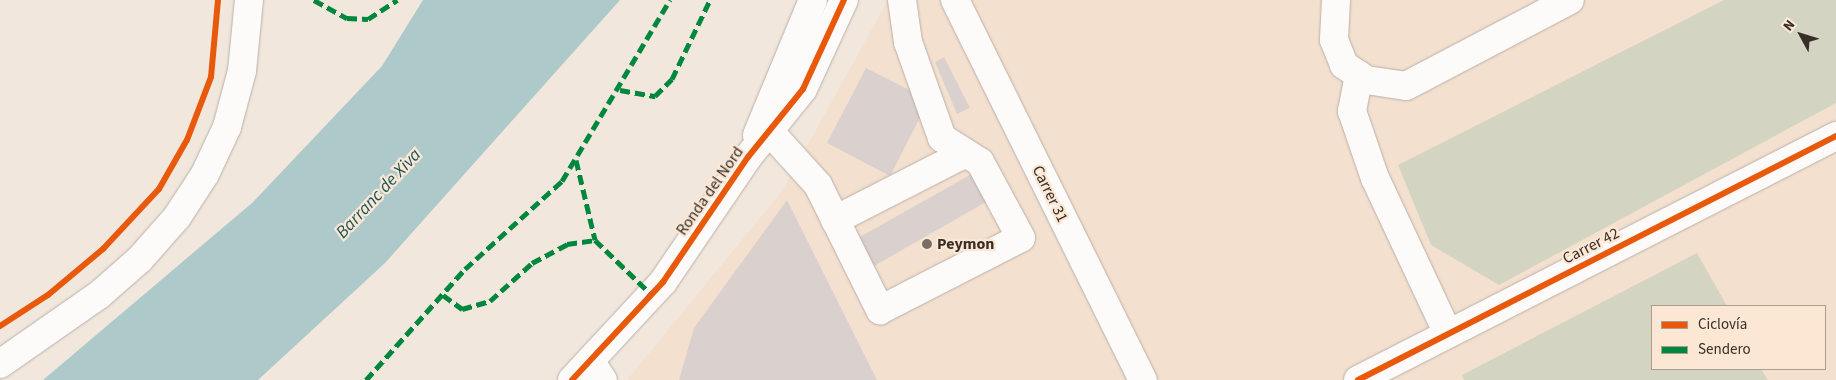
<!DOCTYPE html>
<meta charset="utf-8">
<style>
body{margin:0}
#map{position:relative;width:1836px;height:380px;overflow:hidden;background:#f2e7dd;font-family:"Source Sans 3",sans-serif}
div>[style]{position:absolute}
.built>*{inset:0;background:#f4e0cf}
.green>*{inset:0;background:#d4d4c3}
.water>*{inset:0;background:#aec9c9}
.building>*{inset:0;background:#dad0cd}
.roads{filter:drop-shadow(0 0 1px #b9b0a8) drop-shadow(0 0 1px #b9b0a8)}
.minor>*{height:28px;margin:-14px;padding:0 14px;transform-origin:14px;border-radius:14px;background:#fdfbfa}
.quiet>*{height:5px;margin-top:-2.5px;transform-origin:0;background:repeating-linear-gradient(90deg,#00873e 0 10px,transparent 0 15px)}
.cycleway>*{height:6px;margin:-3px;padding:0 3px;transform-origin:3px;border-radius:3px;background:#e8590c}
.dots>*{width:14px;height:14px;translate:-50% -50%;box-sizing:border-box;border:2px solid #fbe7d4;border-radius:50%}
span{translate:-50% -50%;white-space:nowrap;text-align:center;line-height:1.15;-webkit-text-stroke:4.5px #fbe7d4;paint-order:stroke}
.street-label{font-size:16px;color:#362e27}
.poi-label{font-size:16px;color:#362e27;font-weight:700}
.left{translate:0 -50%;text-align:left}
.water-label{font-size:18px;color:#155358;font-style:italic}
.legend{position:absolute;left:1651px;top:305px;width:175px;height:65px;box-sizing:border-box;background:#fbe7d4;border:1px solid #ac9d8f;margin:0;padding:6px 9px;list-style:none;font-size:15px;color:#362e27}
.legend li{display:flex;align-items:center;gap:10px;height:25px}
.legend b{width:25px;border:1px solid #ac9d8f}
.north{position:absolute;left:1776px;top:10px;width:50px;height:50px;-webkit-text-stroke:4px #fbe7d4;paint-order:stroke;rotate:309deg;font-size:14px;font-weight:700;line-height:20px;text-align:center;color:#362e27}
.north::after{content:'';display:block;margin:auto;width:18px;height:22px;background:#362e27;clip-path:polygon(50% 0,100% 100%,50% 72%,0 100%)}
</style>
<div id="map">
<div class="built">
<div style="clip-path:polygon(evenodd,888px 0,1836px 0,1836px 380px,627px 380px,782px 191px,888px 0,1652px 306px,1825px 306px,1825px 369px,1652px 369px,1652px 306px)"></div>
</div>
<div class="green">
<div style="clip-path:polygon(1724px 0,1836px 0,1836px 103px,1499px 285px,1431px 245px,1398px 165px)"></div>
<div style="clip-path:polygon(1697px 253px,1727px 306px,1652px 306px,1652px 369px,1761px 369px,1768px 380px,1464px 380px,1462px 375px)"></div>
</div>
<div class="water">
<div style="clip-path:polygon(423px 0,620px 0,385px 263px,258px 380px,43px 380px,252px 203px,382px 66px)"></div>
</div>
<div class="building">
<div style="clip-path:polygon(944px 57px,970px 108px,957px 114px,935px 62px)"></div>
<div style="clip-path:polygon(866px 68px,929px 100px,890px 176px,827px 143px)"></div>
<div style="clip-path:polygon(977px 171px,993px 198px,874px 266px,858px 238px)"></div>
<div style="clip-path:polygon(787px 200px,877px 380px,679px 380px,694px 328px)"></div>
</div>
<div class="roads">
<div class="minor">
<div style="left:955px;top:0;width:424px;rotate:63.7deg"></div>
<div style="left:1336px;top:0;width:40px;rotate:92.9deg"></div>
<div style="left:1334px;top:40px;width:27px;rotate:68deg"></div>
<div style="left:1344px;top:65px;width:27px;rotate:34deg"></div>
<div style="left:1366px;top:80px;width:40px;rotate:8.5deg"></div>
<div style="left:1406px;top:86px;width:185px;rotate:-27.7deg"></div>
<div style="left:1359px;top:75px;width:37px;rotate:101deg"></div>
<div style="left:1352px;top:111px;width:71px;rotate:71.1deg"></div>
<div style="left:1375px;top:178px;width:172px;rotate:64.9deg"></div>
<div style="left:770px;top:132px;width:72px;rotate:47.8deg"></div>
<div style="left:818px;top:185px;width:140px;rotate:63.6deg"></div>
<div style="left:880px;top:310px;width:158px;rotate:-27.1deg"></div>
<div style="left:1021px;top:238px;width:86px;rotate:-118.3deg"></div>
<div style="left:980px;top:162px;width:45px;rotate:-147.7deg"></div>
<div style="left:942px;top:138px;width:102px;rotate:-109.5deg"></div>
<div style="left:908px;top:42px;width:42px;rotate:-98.1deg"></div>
<div style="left:757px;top:135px;width:146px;rotate:-67.5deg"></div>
<div style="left:835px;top:220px;width:147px;rotate:-27.1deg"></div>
<div style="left:590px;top:361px;width:23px;rotate:56deg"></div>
<div style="left:0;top:364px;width:121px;rotate:-34.9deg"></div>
<div style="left:99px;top:295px;width:55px;rotate:-41.3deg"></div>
<div style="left:140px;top:259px;width:56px;rotate:-48.6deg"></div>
<div style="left:177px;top:217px;width:51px;rotate:-56.9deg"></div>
<div style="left:205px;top:174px;width:52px;rotate:-64.9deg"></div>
<div style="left:227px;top:127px;width:58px;rotate:-75deg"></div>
<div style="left:242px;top:71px;width:71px;rotate:-84.4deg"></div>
<div style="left:572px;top:380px;width:134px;rotate:-47.1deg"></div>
<div style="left:663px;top:282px;width:151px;rotate:-55.8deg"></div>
<div style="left:748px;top:157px;width:87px;rotate:-51deg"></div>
<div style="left:803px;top:89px;width:98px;rotate:-65.3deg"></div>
<div style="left:1358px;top:380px;width:537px;rotate:-27.04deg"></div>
</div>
</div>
<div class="quiet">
<div style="left:314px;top:0;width:38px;rotate:29deg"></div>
<div style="left:347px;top:18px;width:21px;rotate:3deg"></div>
<div style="left:368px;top:19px;width:35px;rotate:-33deg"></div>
<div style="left:620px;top:90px;width:36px;rotate:10deg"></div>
<div style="left:655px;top:96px;width:24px;rotate:-45deg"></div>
<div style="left:672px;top:79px;width:88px;rotate:-64.3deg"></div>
<div style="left:576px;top:160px;width:82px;rotate:76.6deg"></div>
<div style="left:595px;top:240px;width:79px;rotate:44deg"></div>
<div style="left:443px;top:295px;width:24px;rotate:36deg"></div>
<div style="left:462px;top:309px;width:29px;rotate:-16deg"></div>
<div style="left:490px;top:301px;width:57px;rotate:-42.1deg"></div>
<div style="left:532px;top:263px;width:40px;rotate:-28deg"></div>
<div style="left:567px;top:244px;width:28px;rotate:-8deg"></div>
<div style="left:366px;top:380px;width:149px;rotate:-48.3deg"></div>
<div style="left:465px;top:269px;width:131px;rotate:-42.2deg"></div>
<div style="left:562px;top:181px;width:211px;rotate:-59.2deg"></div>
</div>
<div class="cycleway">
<div style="left:0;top:326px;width:57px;rotate:-32.9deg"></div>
<div style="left:48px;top:295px;width:72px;rotate:-39.9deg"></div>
<div style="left:103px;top:249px;width:82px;rotate:-47deg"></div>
<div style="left:159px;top:189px;width:56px;rotate:-60.3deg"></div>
<div style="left:187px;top:140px;width:67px;rotate:-69.1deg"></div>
<div style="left:211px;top:77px;width:77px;rotate:-84.8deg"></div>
<div style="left:572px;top:380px;width:134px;rotate:-47.1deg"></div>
<div style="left:663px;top:282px;width:151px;rotate:-55.8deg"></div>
<div style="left:748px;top:157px;width:87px;rotate:-51deg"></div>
<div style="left:803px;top:89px;width:98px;rotate:-65.3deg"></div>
<div style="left:1358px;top:380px;width:537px;rotate:-27.04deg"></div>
</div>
<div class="dots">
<div style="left:927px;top:244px;background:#786f67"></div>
</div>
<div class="street-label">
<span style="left:710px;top:191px;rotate:-55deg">Ronda del Nord</span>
<span style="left:1050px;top:194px;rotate:64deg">Carrer 31</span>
<span style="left:1591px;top:246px;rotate:-27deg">Carrer 42</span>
</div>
<div class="poi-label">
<span class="left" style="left:937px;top:244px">Peymon</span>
</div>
<div class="water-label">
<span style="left:379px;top:194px;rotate:-47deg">Barranc de Xiva</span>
</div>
<ul class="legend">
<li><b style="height:6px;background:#e8590c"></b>Ciclovía</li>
<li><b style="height:6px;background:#00873e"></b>Sendero</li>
</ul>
<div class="north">N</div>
</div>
